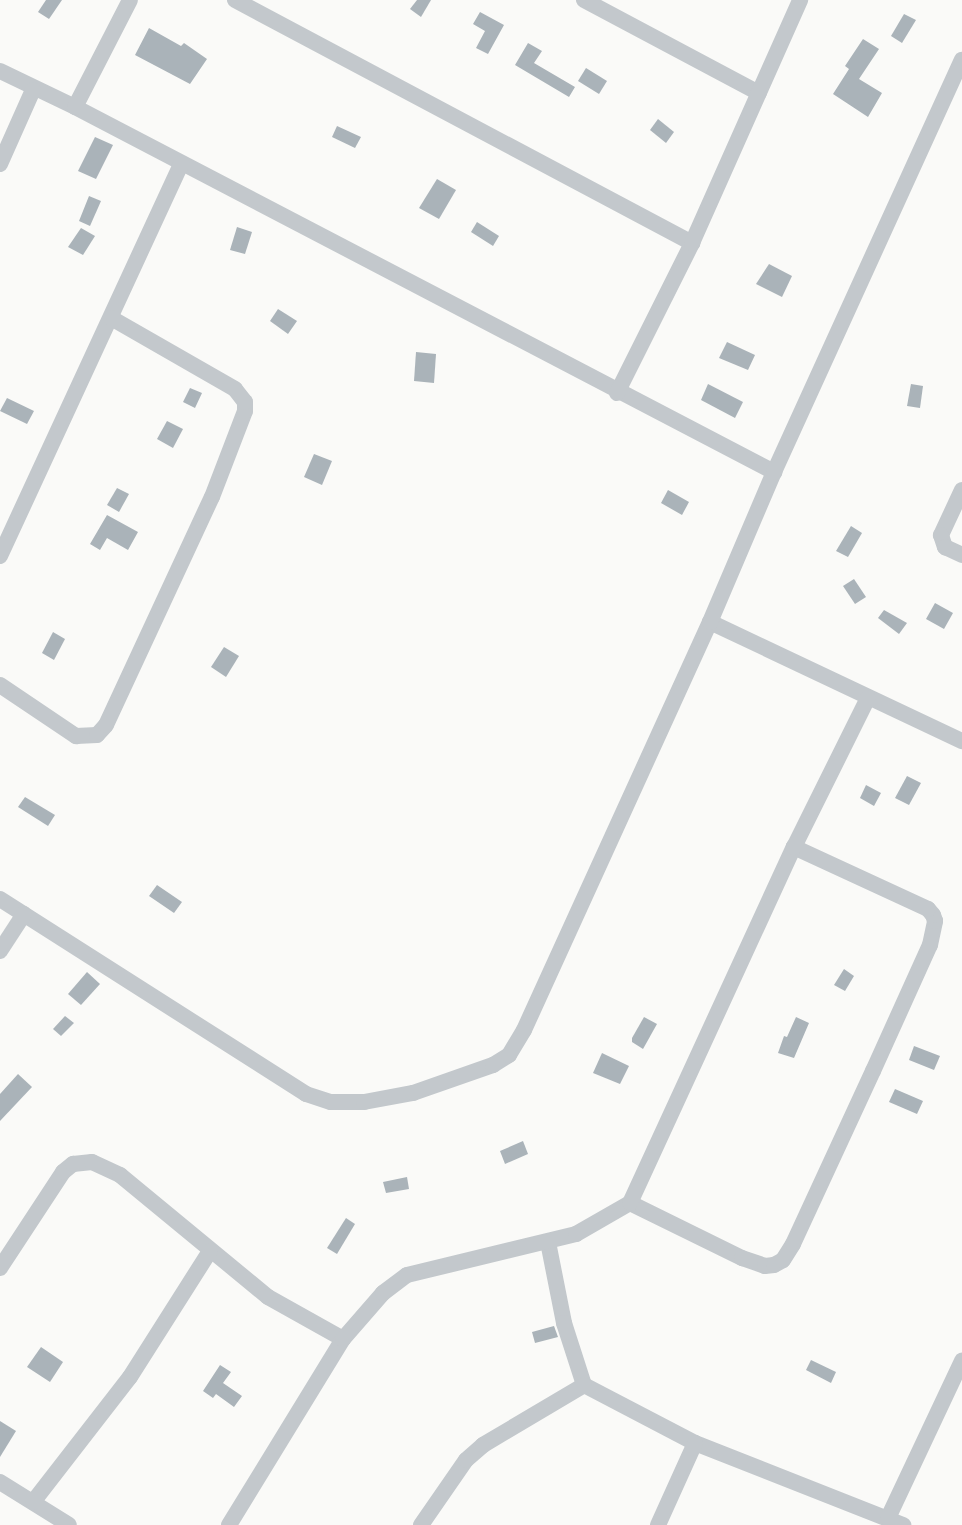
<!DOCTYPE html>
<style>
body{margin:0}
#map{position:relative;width:962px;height:1525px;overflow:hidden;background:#fafaf8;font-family:"DejaVu Sans",sans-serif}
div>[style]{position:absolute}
.building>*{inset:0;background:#aab3b9}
.minor>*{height:16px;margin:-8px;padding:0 8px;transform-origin:8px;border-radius:8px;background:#c3c8cc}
span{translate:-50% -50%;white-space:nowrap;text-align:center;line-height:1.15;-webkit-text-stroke:5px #fff;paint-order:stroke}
</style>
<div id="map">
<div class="building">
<div style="clip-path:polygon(46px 0,62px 0,49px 19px,38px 12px)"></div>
<div style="clip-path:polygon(417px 0,431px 0,421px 17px,410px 9px)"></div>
<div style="clip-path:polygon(480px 12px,504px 25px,488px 54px,476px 48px,485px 31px,473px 24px)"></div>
<div style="clip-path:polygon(904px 14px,916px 20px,902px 43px,891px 36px)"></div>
<div style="clip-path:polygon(149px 28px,181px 46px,184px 43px,207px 59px,190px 84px,135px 55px)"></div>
<div style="clip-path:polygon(863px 39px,879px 49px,859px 79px,882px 93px,868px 117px,833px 94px,849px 69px,845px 66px)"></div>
<div style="clip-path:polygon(528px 43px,542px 51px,534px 63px,575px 87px,569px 97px,515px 65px)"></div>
<div style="clip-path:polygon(586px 68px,607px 81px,599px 94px,578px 81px)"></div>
<div style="clip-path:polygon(658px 119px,674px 132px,666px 143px,650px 130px)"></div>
<div style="clip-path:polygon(337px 126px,361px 137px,355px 148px,332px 137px)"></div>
<div style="clip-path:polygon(95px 137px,113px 145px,96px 179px,78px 171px)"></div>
<div style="clip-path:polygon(437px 179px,456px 190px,439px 219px,419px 208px)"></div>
<div style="clip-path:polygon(89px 196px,101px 201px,90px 226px,79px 221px)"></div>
<div style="clip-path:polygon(477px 222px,499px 236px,493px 246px,471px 232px)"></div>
<div style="clip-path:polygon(237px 227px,252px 232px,245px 254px,230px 250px)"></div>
<div style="clip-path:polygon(81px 228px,95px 236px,83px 255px,68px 247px)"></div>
<div style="clip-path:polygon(769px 264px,792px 276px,782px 297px,756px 284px)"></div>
<div style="clip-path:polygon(278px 309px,297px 321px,288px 334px,270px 321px)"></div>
<div style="clip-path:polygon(727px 342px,755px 355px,748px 370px,719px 358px)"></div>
<div style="clip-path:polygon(416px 352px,436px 354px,434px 383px,414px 381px)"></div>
<div style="clip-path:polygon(708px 384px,743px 402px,735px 418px,701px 400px)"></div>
<div style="clip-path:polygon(911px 384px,923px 386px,920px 408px,907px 406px)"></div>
<div style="clip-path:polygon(190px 388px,202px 393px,195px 408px,183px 402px)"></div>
<div style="clip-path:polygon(7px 398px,34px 411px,27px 424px,0 411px)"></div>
<div style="clip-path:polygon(167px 421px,183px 429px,173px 448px,157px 439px)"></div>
<div style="clip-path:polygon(314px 454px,332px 461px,322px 485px,304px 477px)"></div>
<div style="clip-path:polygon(117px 488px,129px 494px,119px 512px,107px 505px)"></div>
<div style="clip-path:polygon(668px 490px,689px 502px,682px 515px,661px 503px)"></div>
<div style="clip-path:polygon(107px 515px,138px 532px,128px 550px,107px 538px,100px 550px,90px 544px)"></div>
<div style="clip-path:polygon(851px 526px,862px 533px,848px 557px,836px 551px)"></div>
<div style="clip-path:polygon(854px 579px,866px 597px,855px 604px,843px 586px)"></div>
<div style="clip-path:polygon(935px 603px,953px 613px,944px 629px,926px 619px)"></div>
<div style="clip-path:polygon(884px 610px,907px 623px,899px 634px,878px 618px)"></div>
<div style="clip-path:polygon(53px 632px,65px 639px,54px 660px,42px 653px)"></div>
<div style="clip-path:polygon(224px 647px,239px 656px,226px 677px,211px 667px)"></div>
<div style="clip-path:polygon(907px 776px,921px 783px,909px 805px,895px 798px)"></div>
<div style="clip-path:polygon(866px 785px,881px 793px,874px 806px,860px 798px)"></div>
<div style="clip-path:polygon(25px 797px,55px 815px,48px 826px,18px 807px)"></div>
<div style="clip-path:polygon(157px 885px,182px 902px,174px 913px,149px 896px)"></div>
<div style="clip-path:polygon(844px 969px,854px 976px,845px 991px,834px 985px)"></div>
<div style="clip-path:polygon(87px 972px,100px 984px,81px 1005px,68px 994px)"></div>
<div style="clip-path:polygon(65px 1016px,74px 1023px,61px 1036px,53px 1029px)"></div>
<div style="clip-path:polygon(644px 1017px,657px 1024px,643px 1049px,632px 1042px,632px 1038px)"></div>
<div style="clip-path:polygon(796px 1017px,809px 1023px,794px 1058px,778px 1053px,784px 1036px,787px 1037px)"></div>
<div style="clip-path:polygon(914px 1046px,940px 1056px,934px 1070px,909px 1060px)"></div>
<div style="clip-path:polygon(602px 1053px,629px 1066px,620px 1084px,593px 1073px)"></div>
<div style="clip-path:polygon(18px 1074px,32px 1087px,0 1121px,0 1094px)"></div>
<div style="clip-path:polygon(895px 1089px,923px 1101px,917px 1114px,889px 1102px)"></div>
<div style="clip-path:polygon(523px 1141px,528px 1154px,505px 1164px,500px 1151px)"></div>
<div style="clip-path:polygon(407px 1177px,409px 1189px,386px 1193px,383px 1182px)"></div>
<div style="clip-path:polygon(346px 1218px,355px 1224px,337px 1254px,327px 1248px)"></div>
<div style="clip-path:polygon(554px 1326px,558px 1337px,535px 1343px,532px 1332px)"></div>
<div style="clip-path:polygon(41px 1347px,63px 1362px,50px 1382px,27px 1367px)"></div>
<div style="clip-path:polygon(811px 1360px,836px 1372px,831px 1383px,806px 1370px)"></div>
<div style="clip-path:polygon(220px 1365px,231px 1372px,223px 1383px,242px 1396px,234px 1407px,216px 1394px,213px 1398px,203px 1391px)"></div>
<div style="clip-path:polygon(0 1421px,16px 1431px,0 1457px)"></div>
</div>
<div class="minor">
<div style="left:235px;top:0;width:518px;rotate:28deg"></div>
<div style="left:584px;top:0;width:198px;rotate:28deg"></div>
<div style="left:0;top:71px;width:83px;rotate:25.6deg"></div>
<div style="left:75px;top:107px;width:789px;rotate:27.57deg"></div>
<div style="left:75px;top:107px;width:120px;rotate:-62.8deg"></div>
<div style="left:0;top:164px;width:81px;rotate:-66deg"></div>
<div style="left:617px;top:393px;width:168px;rotate:-63.4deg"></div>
<div style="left:692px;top:243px;width:266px;rotate:-66deg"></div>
<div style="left:962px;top:490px;width:50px;rotate:115deg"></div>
<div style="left:941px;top:535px;width:13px;rotate:72deg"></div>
<div style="left:945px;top:547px;width:19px;rotate:25deg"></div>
<div style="left:0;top:556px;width:432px;rotate:-65.2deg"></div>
<div style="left:710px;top:622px;width:279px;rotate:25.3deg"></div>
<div style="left:0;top:685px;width:92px;rotate:33.9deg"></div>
<div style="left:76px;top:736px;width:21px;rotate:-3deg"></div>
<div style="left:97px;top:735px;width:13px;rotate:-48deg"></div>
<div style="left:106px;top:725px;width:251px;rotate:-65.1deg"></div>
<div style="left:212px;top:497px;width:92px;rotate:-69deg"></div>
<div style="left:245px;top:411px;width:9px;rotate:-90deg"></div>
<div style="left:245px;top:402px;width:16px;rotate:-128deg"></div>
<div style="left:235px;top:389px;width:143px;rotate:-150.2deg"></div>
<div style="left:0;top:899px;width:363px;rotate:32.5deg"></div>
<div style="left:306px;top:1094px;width:26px;rotate:18deg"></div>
<div style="left:331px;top:1102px;width:33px"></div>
<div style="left:364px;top:1102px;width:50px;rotate:-10.4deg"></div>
<div style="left:413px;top:1093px;width:85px;rotate:-19.3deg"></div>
<div style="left:493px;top:1065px;width:19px;rotate:-32deg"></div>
<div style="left:509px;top:1055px;width:29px;rotate:-59deg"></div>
<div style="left:524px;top:1030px;width:448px;rotate:-65.5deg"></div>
<div style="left:710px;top:622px;width:163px;rotate:-66.9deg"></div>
<div style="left:774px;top:472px;width:453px;rotate:-65.5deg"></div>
<div style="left:0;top:951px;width:44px;rotate:-57deg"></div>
<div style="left:630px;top:1203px;width:125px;rotate:26.2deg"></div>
<div style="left:742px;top:1258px;width:24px;rotate:19deg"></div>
<div style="left:765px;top:1266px;width:9px;rotate:-6deg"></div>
<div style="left:774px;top:1265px;width:10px;rotate:-29deg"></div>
<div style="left:783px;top:1260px;width:19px;rotate:-58deg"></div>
<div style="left:793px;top:1244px;width:191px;rotate:-65.2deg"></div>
<div style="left:873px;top:1071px;width:138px;rotate:-65.7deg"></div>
<div style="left:930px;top:945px;width:25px;rotate:-78deg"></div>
<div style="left:935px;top:921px;width:6px;rotate:-108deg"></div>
<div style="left:933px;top:915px;width:8px;rotate:-130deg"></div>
<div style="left:928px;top:909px;width:148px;rotate:-155.2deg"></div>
<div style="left:548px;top:1242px;width:83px;rotate:78.8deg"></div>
<div style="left:564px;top:1323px;width:65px;rotate:72.1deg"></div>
<div style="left:584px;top:1385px;width:125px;rotate:27.6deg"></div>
<div style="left:695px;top:1443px;width:224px;rotate:21.5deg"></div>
<div style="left:0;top:1268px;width:115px;rotate:-56.7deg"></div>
<div style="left:63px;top:1172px;width:13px;rotate:-39deg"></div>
<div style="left:73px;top:1164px;width:19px;rotate:-6deg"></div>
<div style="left:92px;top:1162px;width:31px;rotate:25deg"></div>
<div style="left:120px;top:1175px;width:192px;rotate:39.5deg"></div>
<div style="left:268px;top:1297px;width:86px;rotate:29.2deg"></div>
<div style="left:0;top:1482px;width:81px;rotate:31.9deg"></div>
<div style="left:33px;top:1502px;width:158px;rotate:-52.2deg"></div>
<div style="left:130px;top:1377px;width:149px;rotate:-57.6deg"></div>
<div style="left:888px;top:1518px;width:174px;rotate:-64.8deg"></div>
<div style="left:229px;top:1525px;width:218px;rotate:-58.5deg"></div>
<div style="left:343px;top:1339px;width:61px;rotate:-49deg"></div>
<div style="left:383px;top:1293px;width:30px;rotate:-37deg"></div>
<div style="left:407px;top:1275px;width:174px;rotate:-13.6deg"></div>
<div style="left:576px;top:1234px;width:62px;rotate:-29.9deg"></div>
<div style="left:630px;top:1203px;width:392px;rotate:-65.3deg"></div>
<div style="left:794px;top:847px;width:166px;rotate:-63.6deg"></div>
<div style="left:421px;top:1525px;width:79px;rotate:-55.3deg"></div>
<div style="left:466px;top:1460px;width:23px;rotate:-41deg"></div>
<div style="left:483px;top:1445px;width:117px;rotate:-30.7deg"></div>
<div style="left:658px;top:1525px;width:90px;rotate:-65.7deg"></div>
</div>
</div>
